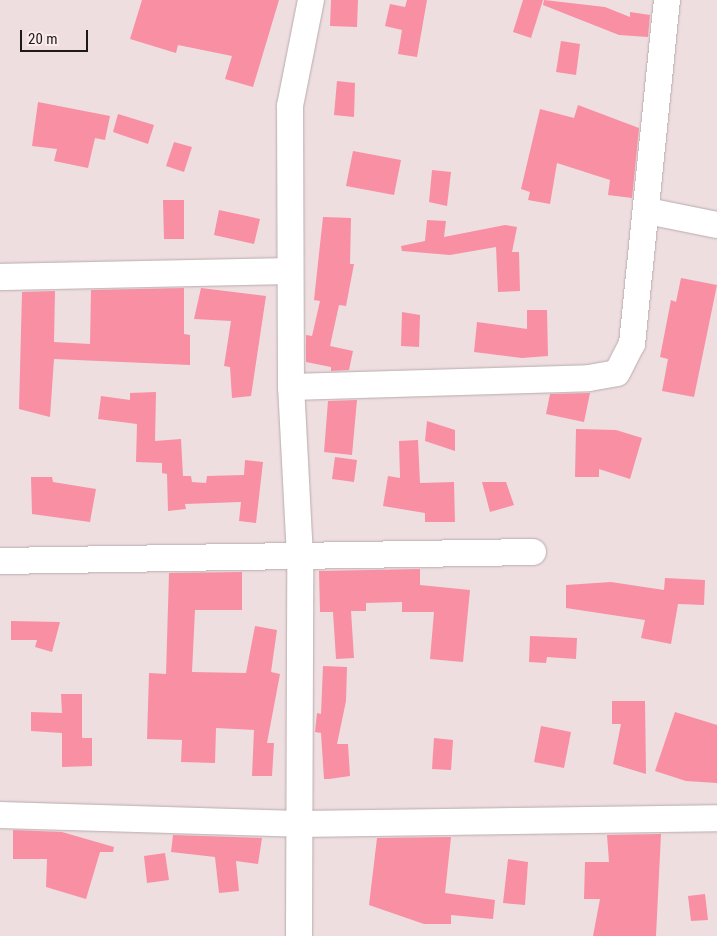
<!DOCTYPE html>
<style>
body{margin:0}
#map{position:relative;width:717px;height:936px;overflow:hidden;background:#eedee0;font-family:"Roboto Condensed",sans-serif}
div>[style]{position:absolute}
.building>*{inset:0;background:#f98fa3}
.roads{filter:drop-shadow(0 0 1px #b9abad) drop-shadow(0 0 1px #b9abad)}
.street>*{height:26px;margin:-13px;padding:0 13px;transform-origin:13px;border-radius:13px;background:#fff}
span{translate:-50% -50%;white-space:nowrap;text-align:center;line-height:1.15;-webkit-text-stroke:5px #fbebed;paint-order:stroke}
.scale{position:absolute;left:20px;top:30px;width:68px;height:22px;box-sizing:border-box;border:2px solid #1f1a1a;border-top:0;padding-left:6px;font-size:15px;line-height:18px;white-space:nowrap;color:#1f1a1a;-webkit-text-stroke:4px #fbebed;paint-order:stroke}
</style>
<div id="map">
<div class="building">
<div style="clip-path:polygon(142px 0,279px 0,253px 87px,225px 79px,232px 56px,178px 45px,176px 53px,130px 39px)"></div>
<div style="clip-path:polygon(331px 0,358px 0,357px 27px,330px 26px)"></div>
<div style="clip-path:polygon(407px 0,427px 0,417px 57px,398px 54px,402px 30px,385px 26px,390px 4px,405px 7px)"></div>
<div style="clip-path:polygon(523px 0,543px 0,531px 38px,513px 32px)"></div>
<div style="clip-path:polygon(544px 0,605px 7px,630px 17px,630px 12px,650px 15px,648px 37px,619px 35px,543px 5px)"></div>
<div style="clip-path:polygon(561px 41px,580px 44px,576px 75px,556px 72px)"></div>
<div style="clip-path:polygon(337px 81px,355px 83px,354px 117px,334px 115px)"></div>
<div style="clip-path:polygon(38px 102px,110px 116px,105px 140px,95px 138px,88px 168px,54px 161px,57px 149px,32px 146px)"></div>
<div style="clip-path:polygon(578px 105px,639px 128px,632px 198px,608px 195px,610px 180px,557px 163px,550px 204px,528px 200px,530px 192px,521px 189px,540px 109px,574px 118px)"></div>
<div style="clip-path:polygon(118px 114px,154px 125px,148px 144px,113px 132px)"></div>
<div style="clip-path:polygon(174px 142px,192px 147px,184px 172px,166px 166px)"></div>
<div style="clip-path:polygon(353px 151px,401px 160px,394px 195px,346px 186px)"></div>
<div style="clip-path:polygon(432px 170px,451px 172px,447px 206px,429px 202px)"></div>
<div style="clip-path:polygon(163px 200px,184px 200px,184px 239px,164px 239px)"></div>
<div style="clip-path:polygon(219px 210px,260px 219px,254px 244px,214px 235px)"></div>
<div style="clip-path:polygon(323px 217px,351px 218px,350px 264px,354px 264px,346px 306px,339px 305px,330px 346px,353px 351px,349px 370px,331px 371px,331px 367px,306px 362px,306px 335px,312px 336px,320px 301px,314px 300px)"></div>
<div style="clip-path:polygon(427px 220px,446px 221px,444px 237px,505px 225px,517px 227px,512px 252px,519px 252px,520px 291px,498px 292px,496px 247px,450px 255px,402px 251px,401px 246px,425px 241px)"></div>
<div style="clip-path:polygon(681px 278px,717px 285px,694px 397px,662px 391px,668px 359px,660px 357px,671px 300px,676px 302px)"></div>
<div style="clip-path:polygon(184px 288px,184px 334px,190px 335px,190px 365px,54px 359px,50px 417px,19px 409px,22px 292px,55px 291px,54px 342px,90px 344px,91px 290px)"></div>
<div style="clip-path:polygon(201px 288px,266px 296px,251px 396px,232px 398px,230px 367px,224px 366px,231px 321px,194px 319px)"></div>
<div style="clip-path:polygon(527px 310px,547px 310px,548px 356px,522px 358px,474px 352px,477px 322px,527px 329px)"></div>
<div style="clip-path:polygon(402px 312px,420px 315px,419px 347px,401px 346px)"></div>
<div style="clip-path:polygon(156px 392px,155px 441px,181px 439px,183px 476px,191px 476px,192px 482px,206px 483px,207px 476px,244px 475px,245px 460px,263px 462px,256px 523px,239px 521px,241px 502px,185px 504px,186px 509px,168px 511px,167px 474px,162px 473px,162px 463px,136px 462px,137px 424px,98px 419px,101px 396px,130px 400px,130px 393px)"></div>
<div style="clip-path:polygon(590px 393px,584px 422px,546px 414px,550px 394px)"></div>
<div style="clip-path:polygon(357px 400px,352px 455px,324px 452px,328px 401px)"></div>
<div style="clip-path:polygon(427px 421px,455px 430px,455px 451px,425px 441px)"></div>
<div style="clip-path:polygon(576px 429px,616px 430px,642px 438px,630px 479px,599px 469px,599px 477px,575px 477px)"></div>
<div style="clip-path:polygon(418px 440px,420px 483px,454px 482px,455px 522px,425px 522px,425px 513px,383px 506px,388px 476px,400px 478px,399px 441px)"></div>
<div style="clip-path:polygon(335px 457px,357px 460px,354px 482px,332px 479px)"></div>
<div style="clip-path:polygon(31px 477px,52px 477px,53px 482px,96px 489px,90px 522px,32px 514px)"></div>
<div style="clip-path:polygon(482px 482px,506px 482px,514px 505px,490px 512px)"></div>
<div style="clip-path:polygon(420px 569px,420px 585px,470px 590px,463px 662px,430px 659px,434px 612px,402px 612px,402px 602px,366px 603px,366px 611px,351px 611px,354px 658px,336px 659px,333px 612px,320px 612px,319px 571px)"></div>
<div style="clip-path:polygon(242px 572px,242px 610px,195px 610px,192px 672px,246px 673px,255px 626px,277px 630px,271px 672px,280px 674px,267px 743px,274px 743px,272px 776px,252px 776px,254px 730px,216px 728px,215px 763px,181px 762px,182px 740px,147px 739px,149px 673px,166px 674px,169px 573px)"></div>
<div style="clip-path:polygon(665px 578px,705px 580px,704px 605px,678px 604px,671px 644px,641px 638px,645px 620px,566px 608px,566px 585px,611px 582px,664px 590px)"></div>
<div style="clip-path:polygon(11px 621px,60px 622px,52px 652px,35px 647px,37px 640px,11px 640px)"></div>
<div style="clip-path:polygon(530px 636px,577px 638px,576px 659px,547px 657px,546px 663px,529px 662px)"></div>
<div style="clip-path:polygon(323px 666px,347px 667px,346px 701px,337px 744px,348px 744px,350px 776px,329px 779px,324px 779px,321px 733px,315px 732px,317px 713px,321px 714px)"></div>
<div style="clip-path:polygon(61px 694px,82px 694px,82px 738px,92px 738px,92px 766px,62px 767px,62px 733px,31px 731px,31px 712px,62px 713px)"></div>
<div style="clip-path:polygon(612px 701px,645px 701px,646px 774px,613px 764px,621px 724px,612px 724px)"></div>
<div style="clip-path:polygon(675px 712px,717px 725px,717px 783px,686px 781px,655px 771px)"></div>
<div style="clip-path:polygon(541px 726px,571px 732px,564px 768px,534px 762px)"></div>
<div style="clip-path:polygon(434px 738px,453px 740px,451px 770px,432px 769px)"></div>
<div style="clip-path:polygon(13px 830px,62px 832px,114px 847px,113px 852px,100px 852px,86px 899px,46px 887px,47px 859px,13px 859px)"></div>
<div style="clip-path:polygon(661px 834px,656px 936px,593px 936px,600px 899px,584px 899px,585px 862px,609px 862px,607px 835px)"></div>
<div style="clip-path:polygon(173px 835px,262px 838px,258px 864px,236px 861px,239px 891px,219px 893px,215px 857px,171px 852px)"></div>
<div style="clip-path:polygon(451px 837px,445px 893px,495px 900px,493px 919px,451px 915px,451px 924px,424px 924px,369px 905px,377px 838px)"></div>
<div style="clip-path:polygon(165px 853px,169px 880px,147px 883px,144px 856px)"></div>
<div style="clip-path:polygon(508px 859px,528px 862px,525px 905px,503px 903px)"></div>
<div style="clip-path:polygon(705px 894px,708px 920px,691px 921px,688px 896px)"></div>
</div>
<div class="roads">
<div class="street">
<div style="left:648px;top:211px;width:70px;rotate:11.5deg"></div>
<div style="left:0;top:277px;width:290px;rotate:-1.2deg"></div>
<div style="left:291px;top:387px;width:298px;rotate:-1.7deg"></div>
<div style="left:589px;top:378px;width:28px;rotate:-10deg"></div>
<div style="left:617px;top:373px;width:33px;rotate:-63deg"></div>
<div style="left:632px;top:344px;width:346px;rotate:-84.2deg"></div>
<div style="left:0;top:561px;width:533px;rotate:-0.97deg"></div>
<div style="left:0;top:815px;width:299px;rotate:1.7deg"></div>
<div style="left:299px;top:824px;width:418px;rotate:-0.8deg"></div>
<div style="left:299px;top:936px;width:379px;rotate:-89.8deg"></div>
<div style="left:300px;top:557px;width:170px;rotate:-93deg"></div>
<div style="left:291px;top:387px;width:281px;rotate:-90.2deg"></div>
<div style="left:290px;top:106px;width:108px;rotate:-78.8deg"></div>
</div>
</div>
<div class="scale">20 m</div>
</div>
